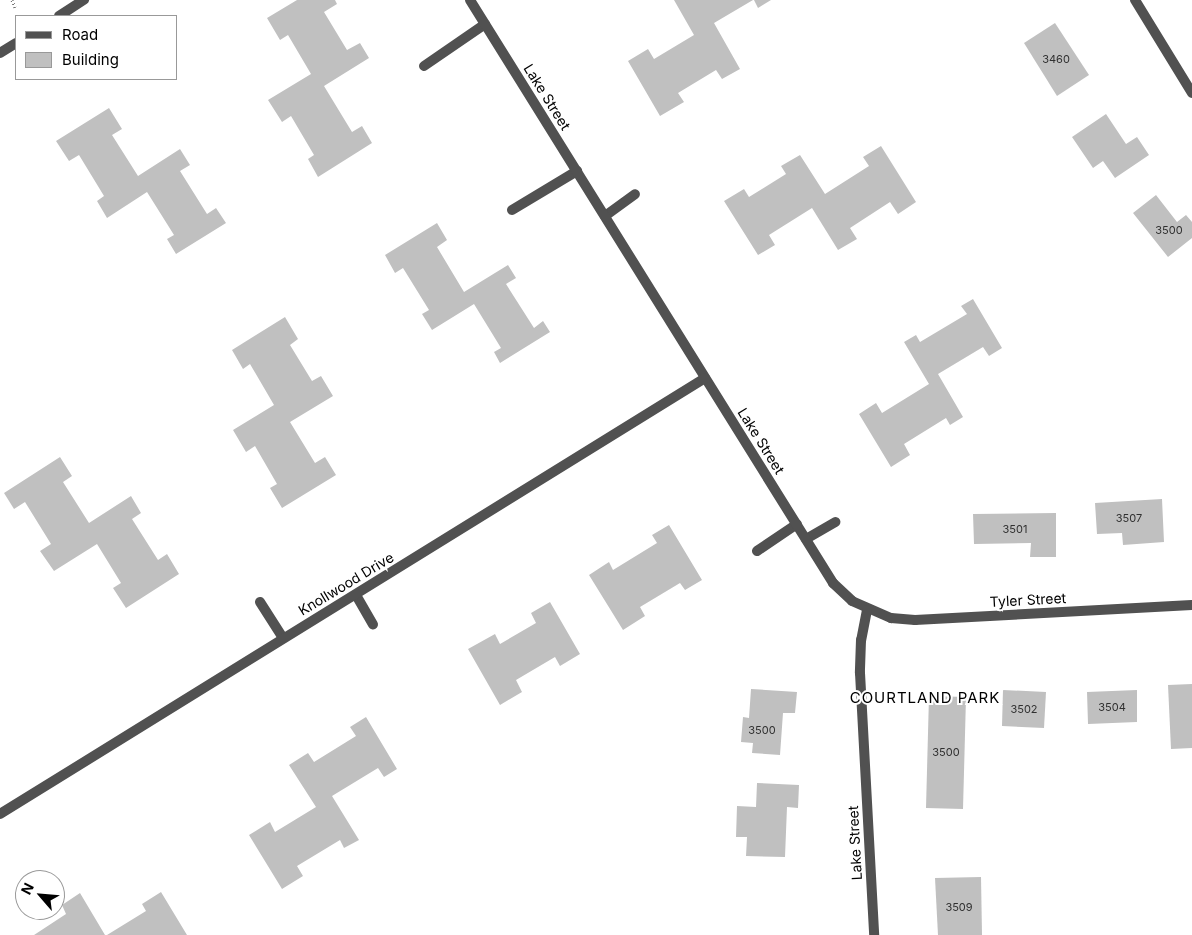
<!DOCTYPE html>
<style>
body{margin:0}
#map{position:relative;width:1192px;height:935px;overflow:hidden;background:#fff;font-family:Inter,sans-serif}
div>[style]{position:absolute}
.building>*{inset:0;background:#c0c0c0}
.path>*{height:3px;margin-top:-1.5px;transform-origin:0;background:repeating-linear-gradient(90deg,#737373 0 1px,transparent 0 3.5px)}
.lane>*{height:10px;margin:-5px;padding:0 5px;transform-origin:5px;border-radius:5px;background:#515151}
.street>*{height:10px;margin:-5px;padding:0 5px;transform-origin:5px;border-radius:5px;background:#515151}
span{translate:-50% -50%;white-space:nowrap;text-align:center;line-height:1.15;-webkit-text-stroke:4px #fff;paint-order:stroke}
.number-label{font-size:11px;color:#303030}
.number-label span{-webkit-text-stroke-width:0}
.street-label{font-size:14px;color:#000}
.neighbourhood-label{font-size:15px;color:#000;letter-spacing:1px}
.legend{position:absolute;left:15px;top:15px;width:162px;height:65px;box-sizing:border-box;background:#fff;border:1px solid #999;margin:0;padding:6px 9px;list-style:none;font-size:15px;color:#000}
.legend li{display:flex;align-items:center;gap:10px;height:25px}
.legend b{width:25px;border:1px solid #999}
.north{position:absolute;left:15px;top:870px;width:50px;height:50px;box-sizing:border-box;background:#fff;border:1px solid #999;border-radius:50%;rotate:297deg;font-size:14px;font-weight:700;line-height:20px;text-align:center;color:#000}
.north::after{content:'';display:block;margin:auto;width:18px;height:22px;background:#000;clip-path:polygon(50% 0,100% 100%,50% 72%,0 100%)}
</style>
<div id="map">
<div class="building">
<div style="clip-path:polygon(297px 0,335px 0,337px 4px,324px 12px,347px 50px,360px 43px,369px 58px,324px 86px,352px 132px,362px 126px,372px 143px,318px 177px,308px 159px,314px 155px,291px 116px,282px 122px,268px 100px,311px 74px,288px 35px,280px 40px,267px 18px)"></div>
<div style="clip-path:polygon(674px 0,753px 0,714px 23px,740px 69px,722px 79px,716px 70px,678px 93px,684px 102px,660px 116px,628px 61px,648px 49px,654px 59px,694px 35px)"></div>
<div style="clip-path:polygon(754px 0,771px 0,758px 8px)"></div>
<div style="clip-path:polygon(1055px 23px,1089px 75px,1057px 96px,1024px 43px)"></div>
<div style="clip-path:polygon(109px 108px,122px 129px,112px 135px,138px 176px,180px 149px,190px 165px,180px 171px,207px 214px,216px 208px,226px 223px,176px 254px,167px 239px,174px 235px,147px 192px,107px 218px,97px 201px,104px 196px,79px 155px,69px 161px,56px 141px)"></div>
<div style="clip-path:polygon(1106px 114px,1126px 144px,1137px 137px,1149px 155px,1115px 178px,1103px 161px,1093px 168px,1072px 137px)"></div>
<div style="clip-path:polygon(881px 146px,916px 202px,898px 214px,890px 202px,850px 228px,857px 239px,838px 250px,812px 208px,769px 235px,775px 245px,758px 255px,724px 201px,744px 189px,749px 197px,786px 174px,781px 166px,800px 155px,825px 194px,869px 166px,863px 157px)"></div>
<div style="clip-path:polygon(1156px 195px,1177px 222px,1186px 215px,1192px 222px,1192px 238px,1168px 257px,1133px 213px)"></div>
<div style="clip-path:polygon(437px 223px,447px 240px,437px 247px,464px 292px,508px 265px,516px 278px,506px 284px,534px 328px,543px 321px,550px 332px,500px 363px,494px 352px,501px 348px,474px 304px,432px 330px,422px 314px,429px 310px,403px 268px,395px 273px,385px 255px)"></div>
<div style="clip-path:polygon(973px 299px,1002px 348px,989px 356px,983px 347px,938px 374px,963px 417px,950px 425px,946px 418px,904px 444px,910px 455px,891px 467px,859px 414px,876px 403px,882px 413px,929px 384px,904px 342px,916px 335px,920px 342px,967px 314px,961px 306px)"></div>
<div style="clip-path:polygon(285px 317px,298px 339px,290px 345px,312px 381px,321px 376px,333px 396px,290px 422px,315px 463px,325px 457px,336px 475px,282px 508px,270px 488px,277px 484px,255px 446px,246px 452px,233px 430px,274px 405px,250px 364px,243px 369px,232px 350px)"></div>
<div style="clip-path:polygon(60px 457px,72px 476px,63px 482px,89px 523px,131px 496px,141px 513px,132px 519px,158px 560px,167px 554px,179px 574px,126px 608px,113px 588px,121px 583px,97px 544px,54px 571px,40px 551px,51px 544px,25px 502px,14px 509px,4px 493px)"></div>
<div style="clip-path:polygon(1162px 499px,1164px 542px,1123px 545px,1122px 533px,1097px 534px,1095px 503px)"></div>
<div style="clip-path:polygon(1056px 513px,1056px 557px,1030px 557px,1031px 543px,974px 544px,973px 514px)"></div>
<div style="clip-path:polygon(669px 525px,702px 580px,685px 590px,680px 583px,640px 607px,645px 616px,623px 630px,589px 575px,609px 562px,613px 570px,657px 543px,652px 535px)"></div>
<div style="clip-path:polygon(550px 602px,580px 654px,560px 666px,555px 657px,516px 680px,522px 692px,500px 705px,468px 649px,495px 634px,500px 644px,536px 623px,531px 613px)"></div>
<div style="clip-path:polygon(1192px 684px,1192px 748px,1171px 749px,1168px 685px)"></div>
<div style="clip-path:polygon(751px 689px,797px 692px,795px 713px,783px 713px,780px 755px,752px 753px,753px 743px,741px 742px,743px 717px,749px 718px)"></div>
<div style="clip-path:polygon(1003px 690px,1046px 692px,1044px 728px,1002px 726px)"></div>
<div style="clip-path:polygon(1137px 690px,1137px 722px,1088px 724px,1087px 692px)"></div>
<div style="clip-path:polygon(929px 696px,966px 697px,963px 809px,926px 808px)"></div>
<div style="clip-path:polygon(366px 717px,397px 769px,384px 777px,378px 768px,332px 796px,359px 840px,344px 848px,340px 840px,297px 866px,303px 876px,282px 889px,249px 835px,270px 822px,275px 832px,316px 807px,289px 765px,308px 753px,314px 762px,356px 736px,350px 727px)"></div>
<div style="clip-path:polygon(757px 783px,799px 785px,798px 808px,787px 807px,785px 857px,746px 856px,747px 837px,736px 837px,737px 806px,756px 807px)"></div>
<div style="clip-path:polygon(981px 877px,982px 935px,938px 935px,935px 878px)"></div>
<div style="clip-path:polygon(161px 892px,187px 935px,107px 935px,146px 911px,142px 904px)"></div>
<div style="clip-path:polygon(80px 893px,105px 935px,34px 935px,66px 914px,62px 905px)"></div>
</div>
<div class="path">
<div style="left:12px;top:0;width:8px;rotate:67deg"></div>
</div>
<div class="lane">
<div style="left:424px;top:66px;width:74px;rotate:-34.5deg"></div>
<div style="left:512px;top:210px;width:76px;rotate:-31deg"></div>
<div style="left:605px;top:216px;width:37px;rotate:-36deg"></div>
<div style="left:806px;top:539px;width:34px;rotate:-30deg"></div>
<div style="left:757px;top:551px;width:48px;rotate:-34deg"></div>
<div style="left:356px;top:595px;width:34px;rotate:60deg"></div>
<div style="left:260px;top:602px;width:43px;rotate:57.4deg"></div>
</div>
<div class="street">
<div style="left:470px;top:0;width:687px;rotate:58.09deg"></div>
<div style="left:833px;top:583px;width:26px;rotate:43deg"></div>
<div style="left:852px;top:601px;width:43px;rotate:23.6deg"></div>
<div style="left:891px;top:618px;width:24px;rotate:5deg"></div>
<div style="left:915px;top:620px;width:277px;rotate:-3.1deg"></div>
<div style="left:1135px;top:0;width:109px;rotate:58.5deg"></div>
<div style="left:59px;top:16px;width:30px;rotate:-33deg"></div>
<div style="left:0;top:53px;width:19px;rotate:-32deg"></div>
<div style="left:867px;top:610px;width:31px;rotate:101deg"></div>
<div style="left:861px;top:640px;width:33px;rotate:92deg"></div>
<div style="left:860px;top:673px;width:262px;rotate:86.9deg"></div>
<div style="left:0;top:814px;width:829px;rotate:-31.73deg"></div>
</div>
<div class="number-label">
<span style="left:1056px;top:59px">3460</span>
<span style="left:1169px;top:230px">3500</span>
<span style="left:1129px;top:518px">3507</span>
<span style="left:1015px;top:529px">3501</span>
<span style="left:1112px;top:707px">3504</span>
<span style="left:1024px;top:709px">3502</span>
<span style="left:762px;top:730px">3500</span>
<span style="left:946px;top:752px">3500</span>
<span style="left:959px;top:907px">3509</span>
</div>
<div class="street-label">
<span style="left:547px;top:97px;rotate:58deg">Lake Street</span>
<span style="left:761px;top:441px;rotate:58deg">Lake Street</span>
<span style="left:346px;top:584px;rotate:-31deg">Knollwood Drive</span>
<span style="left:1028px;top:600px;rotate:-3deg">Tyler Street</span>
<span style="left:855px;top:843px;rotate:-93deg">Lake Street</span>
</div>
<div class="neighbourhood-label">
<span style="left:925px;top:698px">COURTLAND PARK</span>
</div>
<ul class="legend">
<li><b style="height:6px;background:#515151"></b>Road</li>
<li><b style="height:14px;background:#c0c0c0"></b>Building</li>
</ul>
<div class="north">N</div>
</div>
